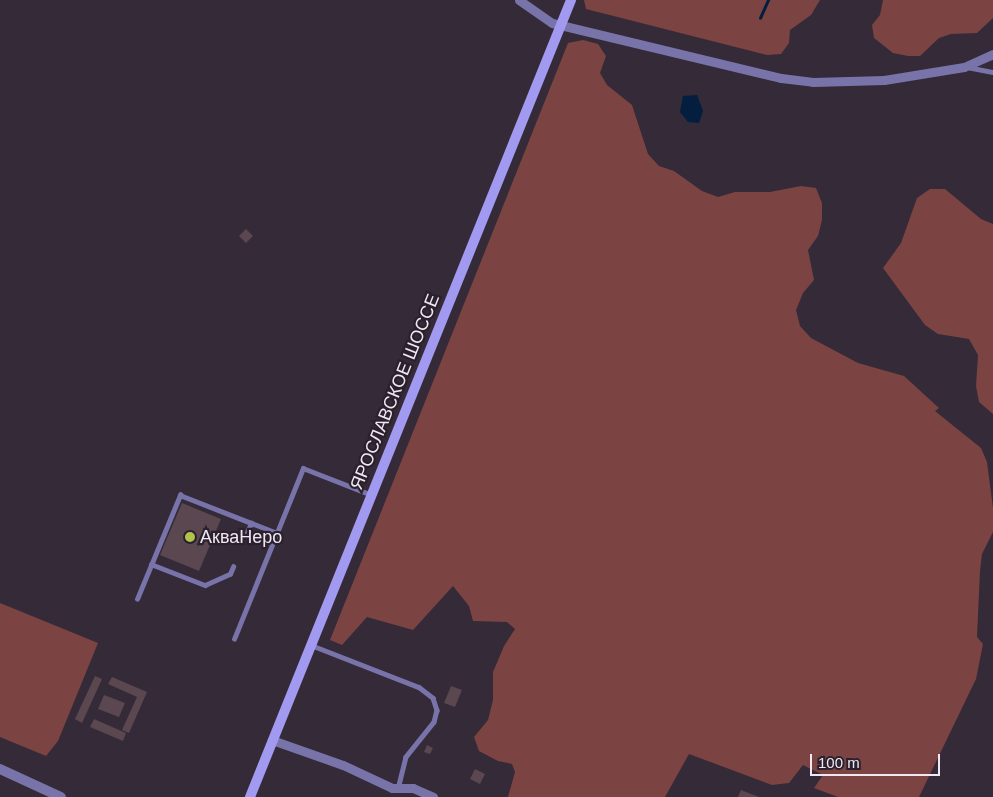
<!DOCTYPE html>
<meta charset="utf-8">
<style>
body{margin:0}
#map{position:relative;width:993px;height:797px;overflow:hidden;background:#352a38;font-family:Arial,sans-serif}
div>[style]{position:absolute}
.green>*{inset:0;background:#7b4342}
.water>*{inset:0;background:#031e3f}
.stream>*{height:2.5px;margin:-1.25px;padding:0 1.25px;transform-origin:1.25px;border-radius:1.25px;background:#031e3f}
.building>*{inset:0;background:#5a474f}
.service>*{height:4.5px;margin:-2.25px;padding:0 2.25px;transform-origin:2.25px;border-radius:2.25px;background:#7874aa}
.minor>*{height:9px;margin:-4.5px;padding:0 4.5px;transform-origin:4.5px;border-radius:4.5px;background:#7874aa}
.tertiary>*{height:10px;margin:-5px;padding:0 5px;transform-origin:5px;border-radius:5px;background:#7874aa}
.secondary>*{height:10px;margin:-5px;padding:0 5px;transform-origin:5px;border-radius:5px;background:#a29af0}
.dots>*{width:14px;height:14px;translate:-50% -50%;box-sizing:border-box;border:2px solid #2b212e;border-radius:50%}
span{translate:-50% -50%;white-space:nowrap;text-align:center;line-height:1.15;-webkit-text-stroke:4.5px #2b212e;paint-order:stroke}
.street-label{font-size:18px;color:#efe8f1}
.poi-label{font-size:18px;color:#efe8f1}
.left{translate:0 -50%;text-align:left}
.scale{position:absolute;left:810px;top:754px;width:130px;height:22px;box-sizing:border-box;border:2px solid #efe8f1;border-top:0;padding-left:6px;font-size:15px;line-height:18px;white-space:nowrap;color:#efe8f1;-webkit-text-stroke:4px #2b212e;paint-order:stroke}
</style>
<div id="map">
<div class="green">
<div style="clip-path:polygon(584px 0,820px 0,811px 15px,790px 30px,789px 43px,781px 54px,767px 55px,586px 9px)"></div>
<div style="clip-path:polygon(883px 0,993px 0,993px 18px,977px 33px,951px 34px,939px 38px,920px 56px,908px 56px,893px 53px,874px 38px,872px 25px,880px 15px)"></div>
<div style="clip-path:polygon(583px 40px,598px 44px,606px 56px,600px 73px,607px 85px,632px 105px,648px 154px,659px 166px,674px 171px,702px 191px,718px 197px,735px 192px,770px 192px,801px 186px,816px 188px,822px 203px,822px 220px,818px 236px,808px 250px,814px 280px,803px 293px,796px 310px,800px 326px,811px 338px,858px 363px,904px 376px,939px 408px,935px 411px,981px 448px,987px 462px,993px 508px,993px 532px,982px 554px,980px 571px,977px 637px,983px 644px,976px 679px,919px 797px,838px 797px,814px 788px,823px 775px,803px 765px,789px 783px,772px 785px,689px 754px,665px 797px,508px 797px,515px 772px,512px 764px,498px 761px,479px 751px,474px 737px,488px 720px,493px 700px,493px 672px,504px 646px,515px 629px,507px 622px,473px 621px,469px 606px,453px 586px,413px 630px,367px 617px,342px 645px,330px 640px,568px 43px)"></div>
<div style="clip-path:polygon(930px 189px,945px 189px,981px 219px,993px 224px,993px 414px,979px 402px,976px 386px,978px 355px,969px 339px,938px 334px,925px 325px,883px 268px,901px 243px,917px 198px)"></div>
<div style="clip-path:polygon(0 603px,98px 643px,58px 741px,46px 756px,0 737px)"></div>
</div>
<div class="water">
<div style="clip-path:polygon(697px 95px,703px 111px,699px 123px,688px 122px,680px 112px,683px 96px)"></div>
</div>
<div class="stream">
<div style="left:760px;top:18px;width:20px;rotate:-66deg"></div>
</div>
<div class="building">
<div style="clip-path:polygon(246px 229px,253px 236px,246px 243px,239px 236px)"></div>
<div style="clip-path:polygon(182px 503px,221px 519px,199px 571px,160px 555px)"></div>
<div style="clip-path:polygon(95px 676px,102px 679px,82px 723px,75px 719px)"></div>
<div style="clip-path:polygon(112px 677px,147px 692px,129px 733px,122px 730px,137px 697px,108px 684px)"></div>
<div style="clip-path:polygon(451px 686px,462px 690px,455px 707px,444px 703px)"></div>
<div style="clip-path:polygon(104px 695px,125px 703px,119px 717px,98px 709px)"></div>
<div style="clip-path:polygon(94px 719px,126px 733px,123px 741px,90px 727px)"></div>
<div style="clip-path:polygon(427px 745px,433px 748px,430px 754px,424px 752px)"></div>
<div style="clip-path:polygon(475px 769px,485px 774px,480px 784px,470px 779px)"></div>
<div style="clip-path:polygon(741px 790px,759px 797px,738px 797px)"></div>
</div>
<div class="service">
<div style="left:967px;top:67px;width:26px;rotate:11deg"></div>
<div style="left:246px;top:535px;width:13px;rotate:-67deg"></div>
<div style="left:151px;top:564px;width:58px;rotate:21.3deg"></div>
<div style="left:205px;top:585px;width:27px;rotate:-24deg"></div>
<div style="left:230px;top:574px;width:8px;rotate:-67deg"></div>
<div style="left:137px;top:599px;width:113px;rotate:-67.5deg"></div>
<div style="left:180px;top:495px;width:104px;rotate:21.4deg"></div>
<div style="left:234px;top:639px;width:184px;rotate:-68deg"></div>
<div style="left:303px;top:468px;width:74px;rotate:21.4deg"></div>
<div style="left:311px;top:645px;width:116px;rotate:21.3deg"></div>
<div style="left:419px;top:687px;width:18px;rotate:38deg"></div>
<div style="left:433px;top:698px;width:13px;rotate:72deg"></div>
<div style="left:437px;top:710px;width:12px;rotate:104deg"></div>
<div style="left:434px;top:722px;width:45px;rotate:128.7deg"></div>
<div style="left:406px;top:757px;width:32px;rotate:104deg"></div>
</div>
<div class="minor">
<div style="left:519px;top:0;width:40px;rotate:34.9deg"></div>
<div style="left:552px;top:23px;width:236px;rotate:13.5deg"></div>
<div style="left:781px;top:78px;width:32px;rotate:7deg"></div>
<div style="left:813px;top:82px;width:71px;rotate:-1.6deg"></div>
<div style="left:884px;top:80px;width:81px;rotate:-9.2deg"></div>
<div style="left:964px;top:67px;width:32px;rotate:-24deg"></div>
<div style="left:272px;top:740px;width:75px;rotate:19.4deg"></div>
<div style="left:343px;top:765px;width:54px;rotate:25.1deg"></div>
<div style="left:392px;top:788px;width:21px"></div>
<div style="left:413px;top:788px;width:22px;rotate:24deg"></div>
</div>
<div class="tertiary">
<div style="left:0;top:769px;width:67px;rotate:24.7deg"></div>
</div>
<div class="secondary">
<div style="left:250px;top:797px;width:859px;rotate:-68.06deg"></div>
</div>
<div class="dots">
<div style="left:190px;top:537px;background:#b2c34c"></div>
</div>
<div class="street-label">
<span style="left:395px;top:392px;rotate:-68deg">ЯРОСЛАВСКОЕ ШОССЕ</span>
</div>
<div class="poi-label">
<span class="left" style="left:200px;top:537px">АкваНеро</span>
</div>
<div class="scale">100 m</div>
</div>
